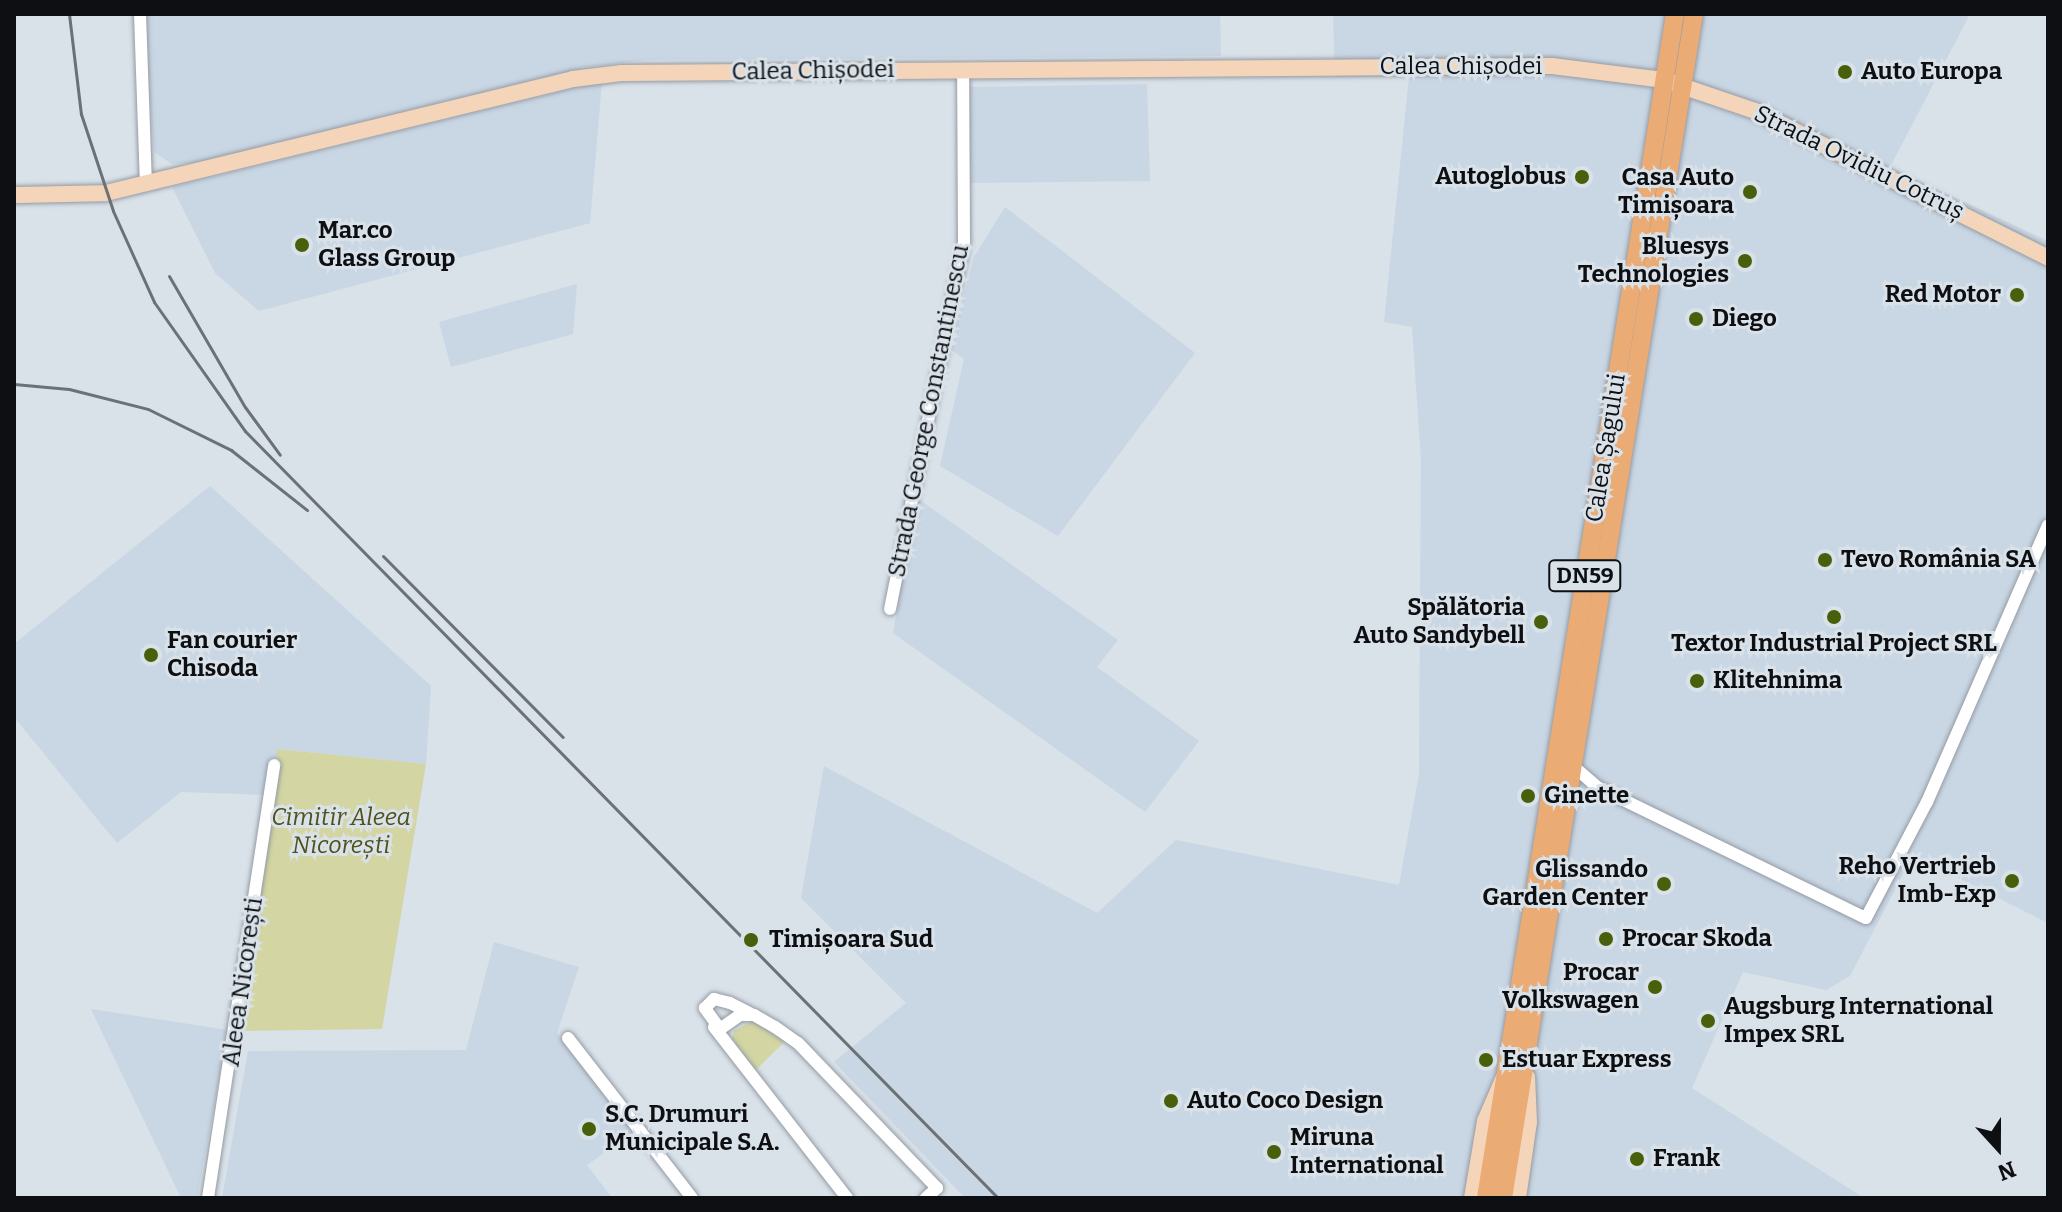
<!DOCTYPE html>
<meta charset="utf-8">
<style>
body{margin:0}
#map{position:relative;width:2062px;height:1212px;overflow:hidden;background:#d9e1e9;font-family:Bitter,serif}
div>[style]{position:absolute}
.built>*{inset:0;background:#c9d6e4}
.green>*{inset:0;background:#d3d6a2}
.roads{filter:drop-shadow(0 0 2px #949ba3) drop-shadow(0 0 2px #949ba3)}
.street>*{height:12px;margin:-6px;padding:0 6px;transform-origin:6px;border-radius:6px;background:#fff}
.secondary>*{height:16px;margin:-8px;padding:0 8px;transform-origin:8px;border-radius:8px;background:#f5d5b9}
.primary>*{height:18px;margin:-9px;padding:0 9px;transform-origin:9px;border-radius:9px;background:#ebab74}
.rail>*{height:3px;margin:-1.5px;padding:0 1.5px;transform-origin:1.5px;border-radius:1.5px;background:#6c7176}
.dots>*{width:22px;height:22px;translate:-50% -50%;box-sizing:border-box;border:4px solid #d9e1e9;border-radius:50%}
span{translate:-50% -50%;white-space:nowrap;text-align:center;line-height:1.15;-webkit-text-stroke:6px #d9e1e9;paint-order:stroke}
.shield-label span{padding:2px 6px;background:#d9e1e9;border:2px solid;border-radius:6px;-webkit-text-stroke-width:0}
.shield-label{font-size:22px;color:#0d0f12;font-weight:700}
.street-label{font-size:24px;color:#0d0f12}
.poi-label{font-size:24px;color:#0d0f12;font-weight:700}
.left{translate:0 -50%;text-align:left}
.right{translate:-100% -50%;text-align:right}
.park-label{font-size:24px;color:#50511b;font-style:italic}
.frame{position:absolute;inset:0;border:16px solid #0d0f12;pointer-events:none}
.north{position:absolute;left:1958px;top:1108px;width:80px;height:80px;-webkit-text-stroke:6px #d9e1e9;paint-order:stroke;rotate:159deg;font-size:22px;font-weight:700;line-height:32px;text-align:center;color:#0d0f12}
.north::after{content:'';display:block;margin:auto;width:28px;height:36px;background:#0d0f12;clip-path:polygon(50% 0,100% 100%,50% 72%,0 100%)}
</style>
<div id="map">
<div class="built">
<div style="clip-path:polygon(144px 14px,1220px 14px,1221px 56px,648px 60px,586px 67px,199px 162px,172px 164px,154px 152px)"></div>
<div style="clip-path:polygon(1333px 14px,1970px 14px,1890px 167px,2048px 241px,2048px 923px,1913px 855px,1850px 976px,1826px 990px,1743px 972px,1692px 1088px,1864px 1198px,965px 1198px,834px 1062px,906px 1003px,801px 898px,824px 766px,1097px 913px,1176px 840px,1399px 885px,1419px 774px,1421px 460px,1412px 327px,1384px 322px,1409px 77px,1335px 77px)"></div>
<div style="clip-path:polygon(602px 81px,590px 223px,259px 311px,215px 273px,172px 187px)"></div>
<div style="clip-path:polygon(1147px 84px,1150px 181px,968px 183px,969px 87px)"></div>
<div style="clip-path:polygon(1005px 207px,1195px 353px,1058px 536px,940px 466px,964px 359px,950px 349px,974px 257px)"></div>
<div style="clip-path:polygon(577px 284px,573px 334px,451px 367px,439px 322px)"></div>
<div style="clip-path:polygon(210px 486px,431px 686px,426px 764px,278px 749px,272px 795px,181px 792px,117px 843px,14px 717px,14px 644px)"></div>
<div style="clip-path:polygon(917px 498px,1118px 640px,1097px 667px,1199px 741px,1145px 812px,893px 633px)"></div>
<div style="clip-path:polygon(494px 942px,579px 967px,557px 1033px,635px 1131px,587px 1165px,612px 1198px,222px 1198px,248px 1051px,466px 1050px)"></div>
<div style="clip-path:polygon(91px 1009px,228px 1030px,197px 1198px,181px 1198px)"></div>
</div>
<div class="green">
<div style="clip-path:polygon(277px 749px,426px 764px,382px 1029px,245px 1031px)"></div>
<div style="clip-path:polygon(752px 1021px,785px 1041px,755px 1071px,732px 1038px,734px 1031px)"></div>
</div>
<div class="roads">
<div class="street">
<div style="left:140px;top:14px;width:171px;rotate:88deg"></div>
<div style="left:890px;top:609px;width:374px;rotate:-78.6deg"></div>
<div style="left:964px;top:242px;width:173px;rotate:-90.3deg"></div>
<div style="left:1572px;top:765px;width:33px;rotate:41deg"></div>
<div style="left:1597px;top:787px;width:299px;rotate:26deg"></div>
<div style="left:1866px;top:918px;width:131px;rotate:-62.3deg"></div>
<div style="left:1927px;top:802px;width:302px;rotate:-66.4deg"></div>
<div style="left:754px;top:1015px;width:14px;rotate:180deg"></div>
<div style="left:740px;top:1015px;width:24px;rotate:145deg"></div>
<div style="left:720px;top:1029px;width:26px;rotate:-126deg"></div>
<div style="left:705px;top:1008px;width:13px;rotate:-45deg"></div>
<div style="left:714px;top:999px;width:16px;rotate:14deg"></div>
<div style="left:730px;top:1003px;width:27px;rotate:27deg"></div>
<div style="left:754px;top:1015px;width:24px;rotate:30deg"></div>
<div style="left:775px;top:1027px;width:28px;rotate:35deg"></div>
<div style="left:798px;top:1043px;width:201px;rotate:46.2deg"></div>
<div style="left:937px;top:1188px;width:15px;rotate:138deg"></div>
<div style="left:714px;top:1027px;width:217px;rotate:52.1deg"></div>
<div style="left:568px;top:1038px;width:202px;rotate:52.2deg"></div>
<div style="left:208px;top:1198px;width:438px;rotate:-81.3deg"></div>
</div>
<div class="secondary">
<div style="left:14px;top:195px;width:92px;rotate:-1.2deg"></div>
<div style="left:106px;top:193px;width:481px;rotate:-13.7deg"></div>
<div style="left:573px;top:79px;width:48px;rotate:-7.1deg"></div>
<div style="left:621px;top:73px;width:931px;rotate:-0.43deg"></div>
<div style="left:1552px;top:66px;width:113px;rotate:7.1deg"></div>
<div style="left:1664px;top:80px;width:96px;rotate:18.8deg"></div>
<div style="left:1755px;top:111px;width:328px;rotate:26.6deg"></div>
<div style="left:1472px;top:1198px;width:78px;rotate:-80.4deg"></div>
<div style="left:1485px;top:1121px;width:48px;rotate:-66.6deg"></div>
<div style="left:1518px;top:1198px;width:77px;rotate:-81.8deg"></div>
<div style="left:1529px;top:1122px;width:45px;rotate:-92.5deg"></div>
</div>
<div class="primary">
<div style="left:1486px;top:1198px;width:1199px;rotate:-80.93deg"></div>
<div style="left:1503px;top:1198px;width:1199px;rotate:-80.84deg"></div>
</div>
</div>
<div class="rail">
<div style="left:69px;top:14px;width:101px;rotate:83.2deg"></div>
<div style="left:81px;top:114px;width:102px;rotate:71.7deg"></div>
<div style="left:113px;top:211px;width:100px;rotate:65.7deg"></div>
<div style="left:154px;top:302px;width:158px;rotate:54.8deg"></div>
<div style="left:245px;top:431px;width:1075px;rotate:45.53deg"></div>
<div style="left:169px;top:276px;width:151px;rotate:59.9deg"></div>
<div style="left:245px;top:407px;width:59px;rotate:53.9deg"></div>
<div style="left:14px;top:384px;width:55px;rotate:5.2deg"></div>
<div style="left:69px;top:389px;width:81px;rotate:14.2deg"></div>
<div style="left:148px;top:409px;width:93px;rotate:26.3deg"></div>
<div style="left:231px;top:450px;width:97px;rotate:38.3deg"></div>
<div style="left:383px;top:556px;width:255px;rotate:45.2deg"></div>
</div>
<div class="dots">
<div style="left:1845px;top:72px;background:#48600b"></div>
<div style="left:1582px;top:177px;background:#48600b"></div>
<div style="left:1750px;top:192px;background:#48600b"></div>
<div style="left:302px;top:245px;background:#48600b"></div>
<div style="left:1745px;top:261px;background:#48600b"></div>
<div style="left:2017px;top:295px;background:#48600b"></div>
<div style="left:1696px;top:319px;background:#48600b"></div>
<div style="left:1825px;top:560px;background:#48600b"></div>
<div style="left:1834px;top:617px;background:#48600b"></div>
<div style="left:1541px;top:622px;background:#48600b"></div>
<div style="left:151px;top:655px;background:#48600b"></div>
<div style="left:1697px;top:681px;background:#48600b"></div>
<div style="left:1528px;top:796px;background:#48600b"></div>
<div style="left:2012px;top:881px;background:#48600b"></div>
<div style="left:1664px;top:884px;background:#48600b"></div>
<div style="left:1606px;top:939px;background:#48600b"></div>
<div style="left:751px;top:940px;background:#48600b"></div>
<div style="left:1655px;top:987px;background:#48600b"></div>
<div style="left:1708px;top:1021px;background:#48600b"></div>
<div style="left:1486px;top:1060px;background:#48600b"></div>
<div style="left:1171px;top:1101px;background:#48600b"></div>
<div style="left:589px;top:1129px;background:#48600b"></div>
<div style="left:1274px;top:1152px;background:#48600b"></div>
<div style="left:1637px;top:1159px;background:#48600b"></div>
</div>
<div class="shield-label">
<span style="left:1585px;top:576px">DN59</span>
</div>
<div class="street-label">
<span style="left:1461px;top:67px">Calea Chișodei</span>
<span style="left:813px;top:71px;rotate:-1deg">Calea Chișodei</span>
<span style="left:1859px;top:163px;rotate:26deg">Strada Ovidiu Cotruș</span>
<span style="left:929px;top:411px;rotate:-79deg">Strada George Constantinescu</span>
<span style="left:1606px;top:448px;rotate:-81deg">Calea Șagului</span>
<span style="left:243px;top:982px;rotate:-82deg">Aleea Nicorești</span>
</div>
<div class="poi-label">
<span class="left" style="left:1861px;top:72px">Auto Europa</span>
<span class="right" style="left:1566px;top:177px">Autoglobus</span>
<span class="right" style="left:1734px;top:192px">Casa Auto<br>Timișoara</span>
<span class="left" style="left:318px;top:245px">Mar.co<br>Glass Group</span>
<span class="right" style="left:1729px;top:261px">Bluesys<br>Technologies</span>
<span class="right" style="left:2001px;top:295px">Red Motor</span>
<span class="left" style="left:1712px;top:319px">Diego</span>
<span class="left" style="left:1841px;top:560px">Tevo România SA</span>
<span class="right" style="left:1525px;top:622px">Spălătoria<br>Auto Sandybell</span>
<span class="left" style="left:167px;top:655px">Fan courier<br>Chisoda</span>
<span style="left:1834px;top:644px">Textor Industrial Project SRL</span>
<span class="left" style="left:1713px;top:681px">Klitehnima</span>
<span class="left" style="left:1544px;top:796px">Ginette</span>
<span class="right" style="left:1996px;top:881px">Reho Vertrieb<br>Imb-Exp</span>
<span class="right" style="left:1648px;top:884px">Glissando<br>Garden Center</span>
<span class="left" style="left:1622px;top:939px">Procar Skoda</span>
<span class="left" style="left:769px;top:940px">Timișoara Sud</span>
<span class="right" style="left:1639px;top:987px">Procar<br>Volkswagen</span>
<span class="left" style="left:1724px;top:1021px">Augsburg International<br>Impex SRL</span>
<span class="left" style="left:1502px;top:1060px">Estuar Express</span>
<span class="left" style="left:1187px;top:1101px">Auto Coco Design</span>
<span class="left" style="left:605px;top:1129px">S.C. Drumuri<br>Municipale S.A.</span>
<span class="left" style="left:1290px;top:1152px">Miruna<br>International</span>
<span class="left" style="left:1653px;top:1159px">Frank</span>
</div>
<div class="park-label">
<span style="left:341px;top:832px">Cimitir Aleea<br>Nicorești</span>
</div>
<div class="frame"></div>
<div class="north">N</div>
</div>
